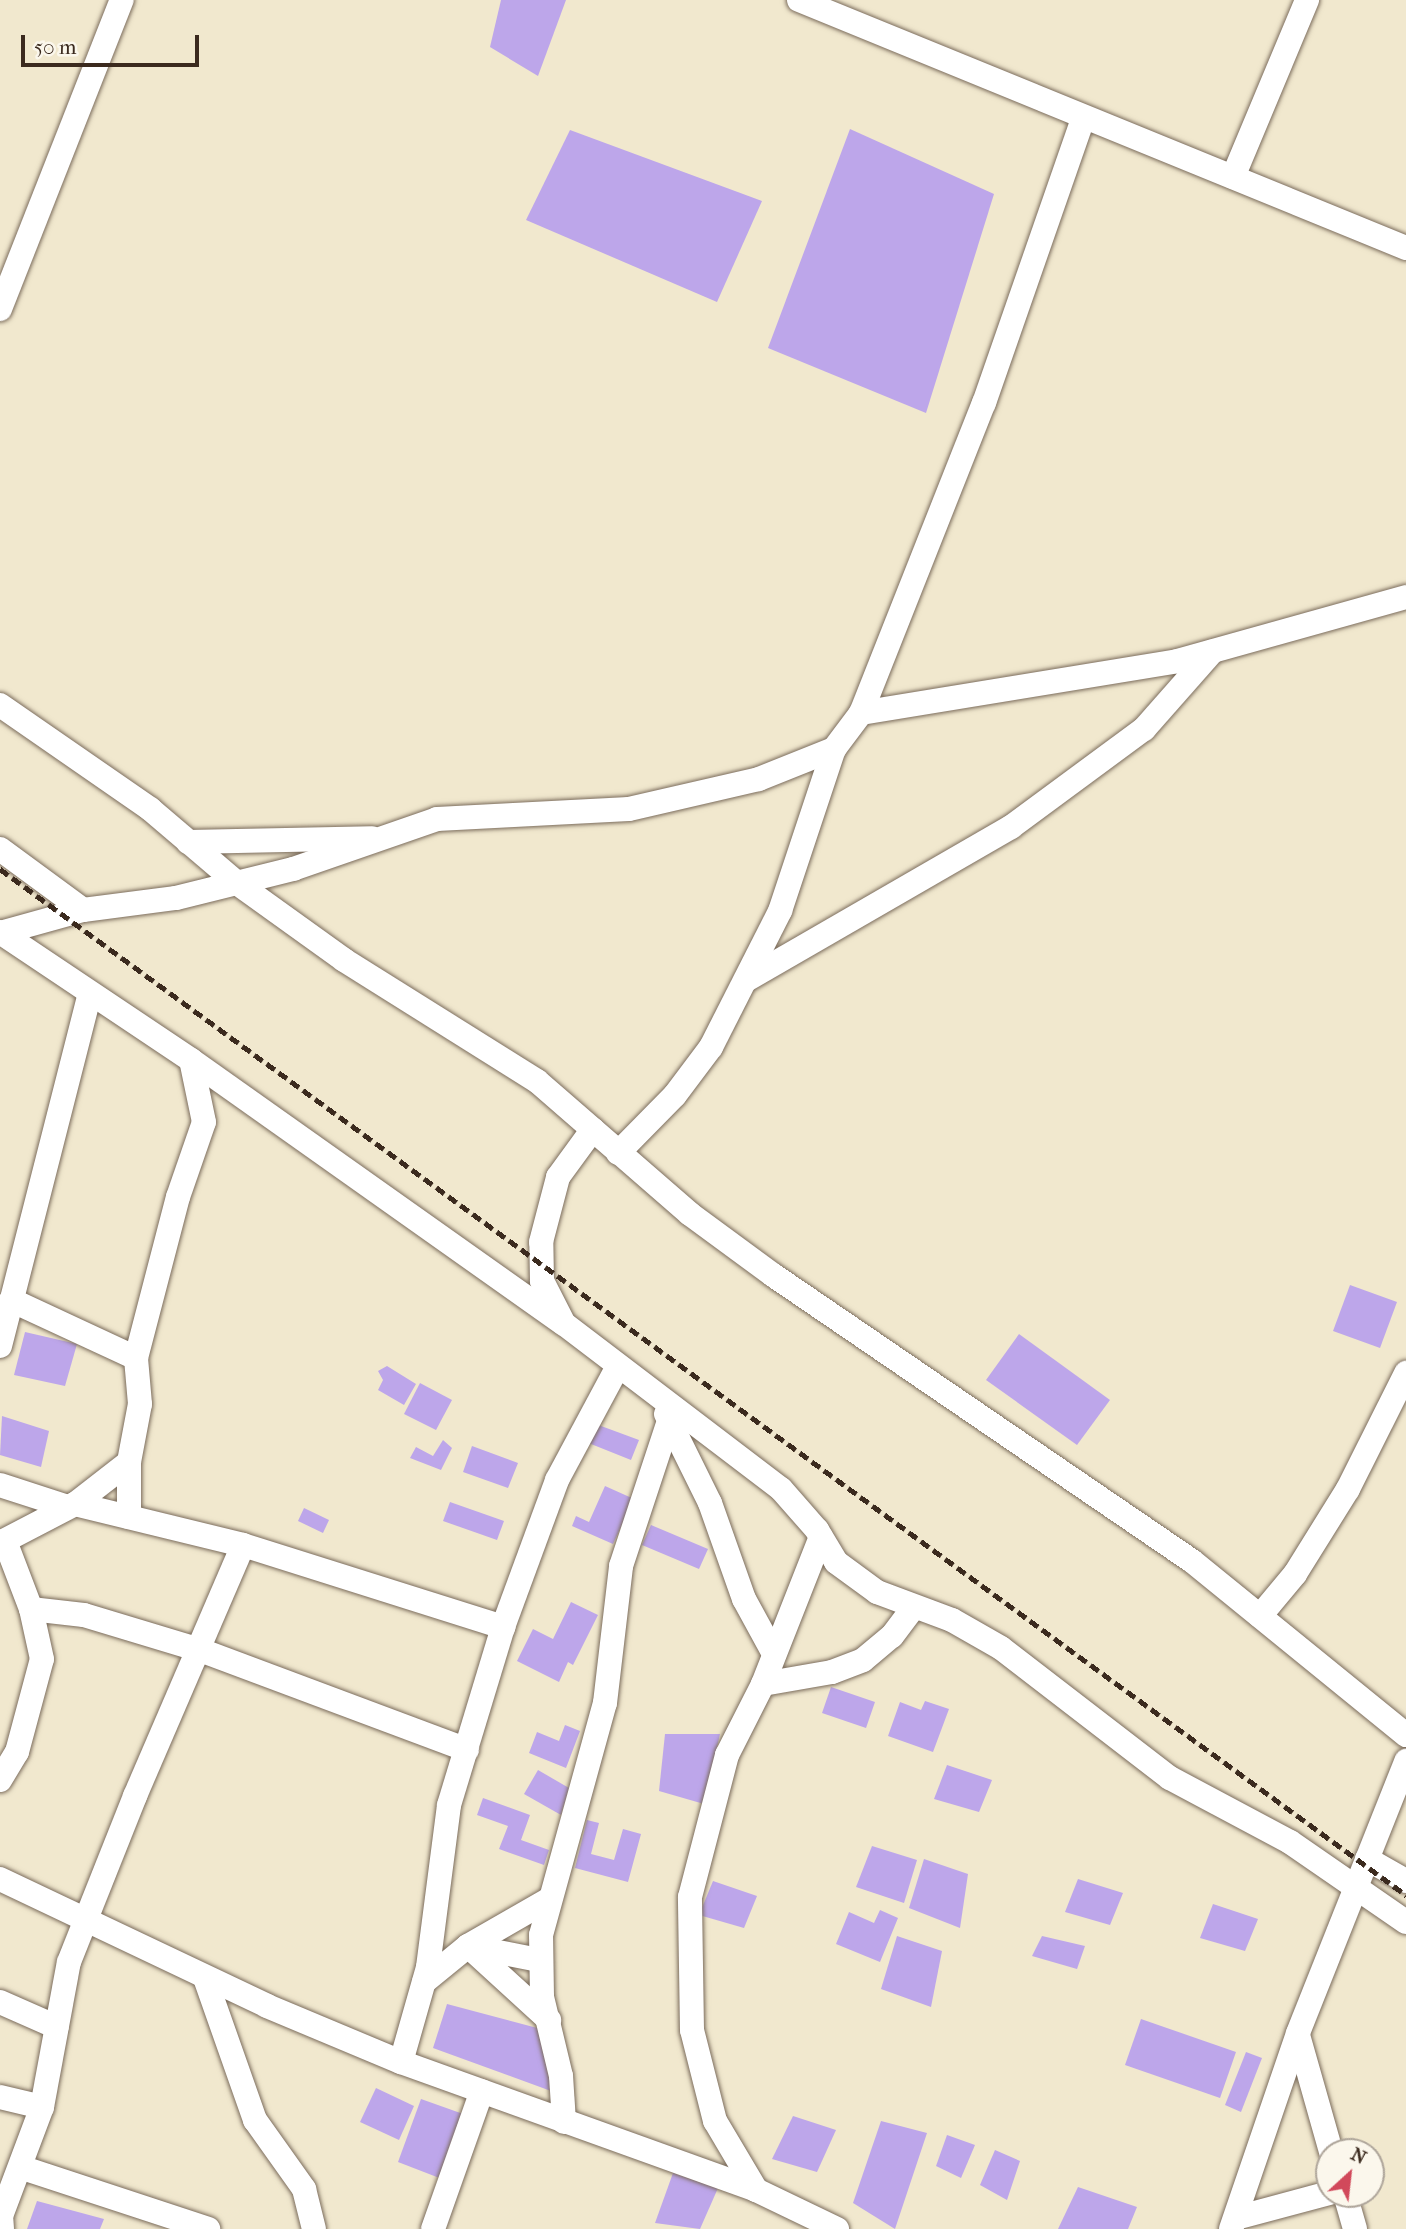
<!DOCTYPE html>
<style>
body{margin:0}
#map{position:relative;width:1406px;height:2229px;overflow:hidden;background:#f1e8ce;font-family:"IM FELL French Canon",serif}
div>[style]{position:absolute}
.building>*{inset:0;background:#bda6ea}
.roads{filter:drop-shadow(0 0 2px #7b6c5c) drop-shadow(0 0 2px #7b6c5c)}
.minor>*{height:24px;margin:-12px;padding:0 12px;transform-origin:12px;border-radius:12px;background:#fff}
.rail>*{height:5px;margin-top:-2.5px;transform-origin:0;background:repeating-linear-gradient(90deg,#3b2a1e 0 10px,transparent 0 15px)}
span{translate:-50% -50%;white-space:nowrap;text-align:center;line-height:1.15;-webkit-text-stroke:7px #fbf7ec;paint-order:stroke}
.north{position:absolute;left:1315px;top:2138px;width:70px;height:70px;box-sizing:border-box;background:#fbf7ec;border:2px solid #aea59a;border-radius:50%;rotate:27deg;font-size:19px;font-weight:700;line-height:28px;text-align:center;color:#3b2a1e}
.north::after{content:'';display:block;margin:auto;width:24px;height:32px;background:#d1495b;clip-path:polygon(50% 0,100% 100%,50% 72%,0 100%)}
.scale{position:absolute;left:21px;top:35px;width:178px;height:32px;box-sizing:border-box;border:4px solid #3b2a1e;border-top:0;padding-left:9px;font-size:21px;line-height:24px;white-space:nowrap;color:#3b2a1e;-webkit-text-stroke:5px #fbf7ec;paint-order:stroke}
</style>
<div id="map">
<div class="building">
<div style="clip-path:polygon(501px 0,566px 0,538px 76px,490px 47px)"></div>
<div style="clip-path:polygon(850px 129px,994px 194px,926px 413px,768px 348px)"></div>
<div style="clip-path:polygon(570px 130px,762px 201px,717px 302px,526px 220px)"></div>
<div style="clip-path:polygon(1350px 1285px,1397px 1302px,1380px 1348px,1333px 1331px)"></div>
<div style="clip-path:polygon(25px 1332px,77px 1344px,65px 1386px,14px 1375px)"></div>
<div style="clip-path:polygon(1019px 1334px,1110px 1400px,1077px 1445px,986px 1380px)"></div>
<div style="clip-path:polygon(387px 1366px,416px 1384px,404px 1405px,378px 1390px,383px 1380px,378px 1371px)"></div>
<div style="clip-path:polygon(420px 1383px,452px 1400px,436px 1430px,404px 1414px)"></div>
<div style="clip-path:polygon(2px 1416px,49px 1431px,41px 1467px,0 1455px)"></div>
<div style="clip-path:polygon(593px 1423px,639px 1440px,631px 1460px,586px 1442px)"></div>
<div style="clip-path:polygon(443px 1440px,452px 1448px,441px 1470px,410px 1458px,416px 1447px,433px 1456px)"></div>
<div style="clip-path:polygon(472px 1446px,518px 1463px,508px 1488px,463px 1472px)"></div>
<div style="clip-path:polygon(605px 1486px,634px 1499px,613px 1544px,572px 1526px,576px 1516px,589px 1522px)"></div>
<div style="clip-path:polygon(450px 1502px,504px 1521px,497px 1540px,443px 1521px)"></div>
<div style="clip-path:polygon(304px 1508px,329px 1520px,323px 1533px,298px 1521px)"></div>
<div style="clip-path:polygon(651px 1525px,708px 1549px,699px 1569px,642px 1545px)"></div>
<div style="clip-path:polygon(571px 1602px,598px 1615px,573px 1665px,568px 1662px,559px 1682px,517px 1661px,533px 1629px,553px 1639px)"></div>
<div style="clip-path:polygon(831px 1687px,875px 1702px,866px 1728px,822px 1713px)"></div>
<div style="clip-path:polygon(925px 1701px,949px 1709px,933px 1752px,888px 1736px,900px 1702px,921px 1710px)"></div>
<div style="clip-path:polygon(565px 1725px,580px 1731px,566px 1768px,529px 1753px,537px 1732px,559px 1741px)"></div>
<div style="clip-path:polygon(665px 1734px,720px 1734px,704px 1804px,659px 1791px)"></div>
<div style="clip-path:polygon(947px 1765px,992px 1780px,979px 1812px,934px 1799px)"></div>
<div style="clip-path:polygon(538px 1770px,569px 1788px,561px 1815px,524px 1794px)"></div>
<div style="clip-path:polygon(483px 1798px,530px 1815px,521px 1840px,549px 1850px,544px 1865px,499px 1849px,508px 1826px,477px 1815px)"></div>
<div style="clip-path:polygon(587px 1820px,599px 1823px,591px 1854px,614px 1860px,623px 1829px,641px 1834px,628px 1882px,575px 1868px)"></div>
<div style="clip-path:polygon(872px 1846px,917px 1860px,904px 1903px,856px 1887px)"></div>
<div style="clip-path:polygon(924px 1859px,968px 1874px,960px 1928px,909px 1908px)"></div>
<div style="clip-path:polygon(1078px 1879px,1123px 1893px,1110px 1925px,1065px 1912px)"></div>
<div style="clip-path:polygon(713px 1881px,757px 1896px,744px 1928px,699px 1915px)"></div>
<div style="clip-path:polygon(1213px 1904px,1258px 1919px,1245px 1951px,1200px 1938px)"></div>
<div style="clip-path:polygon(880px 1910px,898px 1918px,880px 1962px,836px 1944px,849px 1912px,874px 1923px)"></div>
<div style="clip-path:polygon(897px 1936px,942px 1951px,931px 2007px,881px 1989px)"></div>
<div style="clip-path:polygon(1042px 1936px,1085px 1946px,1077px 1969px,1032px 1956px)"></div>
<div style="clip-path:polygon(447px 2004px,541px 2029px,551px 2091px,433px 2048px)"></div>
<div style="clip-path:polygon(1141px 2019px,1236px 2052px,1220px 2098px,1125px 2065px)"></div>
<div style="clip-path:polygon(1246px 2052px,1262px 2058px,1241px 2112px,1225px 2105px)"></div>
<div style="clip-path:polygon(376px 2088px,414px 2106px,399px 2140px,360px 2122px)"></div>
<div style="clip-path:polygon(421px 2099px,466px 2115px,442px 2179px,398px 2162px)"></div>
<div style="clip-path:polygon(793px 2116px,836px 2130px,817px 2172px,772px 2159px)"></div>
<div style="clip-path:polygon(881px 2121px,927px 2133px,895px 2229px,853px 2203px)"></div>
<div style="clip-path:polygon(947px 2135px,975px 2145px,961px 2178px,936px 2166px)"></div>
<div style="clip-path:polygon(995px 2150px,1020px 2161px,1007px 2200px,980px 2185px)"></div>
<div style="clip-path:polygon(673px 2173px,718px 2188px,700px 2229px,655px 2223px)"></div>
<div style="clip-path:polygon(1078px 2187px,1137px 2207px,1128px 2229px,1058px 2229px)"></div>
<div style="clip-path:polygon(37px 2201px,104px 2219px,100px 2229px,27px 2229px)"></div>
</div>
<div class="roads">
<div class="minor">
<div style="left:799px;top:0;width:656px;rotate:22.22deg"></div>
<div style="left:1233px;top:177px;width:192px;rotate:-67.3deg"></div>
<div style="left:0;top:309px;width:332px;rotate:-68.5deg"></div>
<div style="left:0;top:705px;width:183px;rotate:34.7deg"></div>
<div style="left:150px;top:809px;width:114px;rotate:40.4deg"></div>
<div style="left:237px;top:883px;width:132px;rotate:35.7deg"></div>
<div style="left:344px;top:960px;width:228px;rotate:32.1deg"></div>
<div style="left:537px;top:1081px;width:203px;rotate:41deg"></div>
<div style="left:690px;top:1214px;width:103px;rotate:36.3deg"></div>
<div style="left:773px;top:1275px;width:507px;rotate:34.32deg"></div>
<div style="left:1192px;top:1561px;width:276px;rotate:39.1deg"></div>
<div style="left:861px;top:713px;width:320px;rotate:-9.3deg"></div>
<div style="left:1177px;top:661px;width:238px;rotate:-15.6deg"></div>
<div style="left:188px;top:842px;width:184px;rotate:-1.2deg"></div>
<div style="left:0;top:849px;width:103px;rotate:36.3deg"></div>
<div style="left:0;top:932px;width:230px;rotate:33.8deg"></div>
<div style="left:191px;top:1060px;width:456px;rotate:35.3deg"></div>
<div style="left:563px;top:1323px;width:274px;rotate:37.3deg"></div>
<div style="left:781px;top:1489px;width:55px;rotate:48.7deg"></div>
<div style="left:817px;top:1530px;width:37px;rotate:59deg"></div>
<div style="left:836px;top:1562px;width:51px;rotate:36.2deg"></div>
<div style="left:877px;top:1592px;width:80px;rotate:20.5deg"></div>
<div style="left:952px;top:1620px;width:56px;rotate:29.7deg"></div>
<div style="left:1001px;top:1648px;width:213px;rotate:37.6deg"></div>
<div style="left:1170px;top:1778px;width:136px;rotate:28.1deg"></div>
<div style="left:1290px;top:1842px;width:141px;rotate:34.6deg"></div>
<div style="left:0;top:933px;width:86px;rotate:-15.5deg"></div>
<div style="left:83px;top:910px;width:94px;rotate:-7.4deg"></div>
<div style="left:176px;top:898px;width:121px;rotate:-13.9deg"></div>
<div style="left:293px;top:869px;width:152px;rotate:-19.1deg"></div>
<div style="left:437px;top:819px;width:192px;rotate:-3deg"></div>
<div style="left:629px;top:809px;width:133px;rotate:-13deg"></div>
<div style="left:759px;top:779px;width:81px;rotate:-21.8deg"></div>
<div style="left:746px;top:980px;width:306px;rotate:-30deg"></div>
<div style="left:1011px;top:827px;width:165px;rotate:-36.4deg"></div>
<div style="left:1144px;top:729px;width:103px;rotate:-48.6deg"></div>
<div style="left:618px;top:1153px;width:81px;rotate:-45.5deg"></div>
<div style="left:675px;top:1095px;width:60px;rotate:-53.1deg"></div>
<div style="left:711px;top:1047px;width:153px;rotate:-63.1deg"></div>
<div style="left:780px;top:911px;width:171px;rotate:-71.6deg"></div>
<div style="left:834px;top:749px;width:45px;rotate:-53.1deg"></div>
<div style="left:861px;top:713px;width:334px;rotate:-68.4deg"></div>
<div style="left:984px;top:403px;width:301px;rotate:-70.8deg"></div>
<div style="left:11px;top:1300px;width:138px;rotate:24.9deg"></div>
<div style="left:562px;top:1320px;width:44px;rotate:-117.1deg"></div>
<div style="left:542px;top:1281px;width:39px;rotate:-91deg"></div>
<div style="left:541px;top:1242px;width:67px;rotate:-75.3deg"></div>
<div style="left:558px;top:1177px;width:59px;rotate:-53.9deg"></div>
<div style="left:0;top:1346px;width:363px;rotate:-75.7deg"></div>
<div style="left:666px;top:1414px;width:99px;rotate:63.7deg"></div>
<div style="left:710px;top:1503px;width:102px;rotate:70.5deg"></div>
<div style="left:744px;top:1599px;width:63px;rotate:61.4deg"></div>
<div style="left:0;top:1485px;width:71px;rotate:17.9deg"></div>
<div style="left:75px;top:1504px;width:173px;rotate:13.7deg"></div>
<div style="left:243px;top:1545px;width:273px;rotate:17.5deg"></div>
<div style="left:129px;top:1517px;width:55px;rotate:-90deg"></div>
<div style="left:129px;top:1462px;width:59px;rotate:-79.3deg"></div>
<div style="left:140px;top:1404px;width:46px;rotate:-95deg"></div>
<div style="left:136px;top:1358px;width:166px;rotate:-75.4deg"></div>
<div style="left:178px;top:1197px;width:79px;rotate:-70.9deg"></div>
<div style="left:204px;top:1122px;width:63px;rotate:-101.8deg"></div>
<div style="left:0;top:1543px;width:85px;rotate:-27.5deg"></div>
<div style="left:75px;top:1504px;width:68px;rotate:-37.9deg"></div>
<div style="left:31px;top:1609px;width:53px;rotate:6.5deg"></div>
<div style="left:84px;top:1615px;width:121px;rotate:16.8deg"></div>
<div style="left:200px;top:1650px;width:285px;rotate:20.5deg"></div>
<div style="left:1260px;top:1616px;width:55px;rotate:-50.2deg"></div>
<div style="left:1295px;top:1574px;width:100px;rotate:-58.1deg"></div>
<div style="left:1348px;top:1489px;width:130px;rotate:-63.4deg"></div>
<div style="left:763px;top:1684px;width:70px;rotate:-9.9deg"></div>
<div style="left:832px;top:1672px;width:33px;rotate:-21deg"></div>
<div style="left:863px;top:1660px;width:38px;rotate:-40deg"></div>
<div style="left:892px;top:1636px;width:35px;rotate:-53deg"></div>
<div style="left:0;top:1780px;width:33px;rotate:-59deg"></div>
<div style="left:17px;top:1752px;width:96px;rotate:-75deg"></div>
<div style="left:42px;top:1659px;width:51px;rotate:-102.4deg"></div>
<div style="left:31px;top:1609px;width:73px;rotate:-110.9deg"></div>
<div style="left:1367px;top:1859px;width:45px;rotate:29.4deg"></div>
<div style="left:0;top:1879px;width:296px;rotate:25.4deg"></div>
<div style="left:267px;top:2006px;width:145px;rotate:22.7deg"></div>
<div style="left:401px;top:2062px;width:377px;rotate:19.8deg"></div>
<div style="left:756px;top:2190px;width:90px;rotate:25.7deg"></div>
<div style="left:468px;top:1946px;width:110px;rotate:42.4deg"></div>
<div style="left:468px;top:1946px;width:72px;rotate:11.2deg"></div>
<div style="left:205px;top:1978px;width:151px;rotate:70.6deg"></div>
<div style="left:255px;top:2120px;width:85px;rotate:54.6deg"></div>
<div style="left:304px;top:2189px;width:41px;rotate:76deg"></div>
<div style="left:424px;top:1982px;width:57px;rotate:-39.3deg"></div>
<div style="left:468px;top:1946px;width:92px;rotate:-29.9deg"></div>
<div style="left:0;top:2002px;width:62px;rotate:23.7deg"></div>
<div style="left:1298px;top:2035px;width:122px;rotate:74.2deg"></div>
<div style="left:401px;top:2062px;width:99px;rotate:-74.1deg"></div>
<div style="left:428px;top:1967px;width:163px;rotate:-82.6deg"></div>
<div style="left:449px;top:1805px;width:186px;rotate:-73.1deg"></div>
<div style="left:503px;top:1627px;width:157px;rotate:-69.8deg"></div>
<div style="left:557px;top:1480px;width:129px;rotate:-61.8deg"></div>
<div style="left:0;top:2097px;width:43px;rotate:13.4deg"></div>
<div style="left:564px;top:2122px;width:46px;rotate:-93.7deg"></div>
<div style="left:561px;top:2076px;width:81px;rotate:-103.5deg"></div>
<div style="left:542px;top:1997px;width:62px;rotate:-90.9deg"></div>
<div style="left:541px;top:1935px;width:241px;rotate:-74.6deg"></div>
<div style="left:605px;top:1703px;width:138px;rotate:-83.3deg"></div>
<div style="left:621px;top:1566px;width:150px;rotate:-71.7deg"></div>
<div style="left:23px;top:2168px;width:195px;rotate:18.2deg"></div>
<div style="left:756px;top:2190px;width:80px;rotate:-120.7deg"></div>
<div style="left:715px;top:2121px;width:94px;rotate:-104.2deg"></div>
<div style="left:692px;top:2030px;width:133px;rotate:-90.9deg"></div>
<div style="left:690px;top:1897px;width:147px;rotate:-75.4deg"></div>
<div style="left:727px;top:1755px;width:80px;rotate:-63.1deg"></div>
<div style="left:763px;top:1684px;width:158px;rotate:-68.5deg"></div>
<div style="left:1345px;top:2194px;width:36px;rotate:74deg"></div>
<div style="left:1236px;top:2218px;width:96px;rotate:-15deg"></div>
<div style="left:2px;top:2229px;width:13px;rotate:-94deg"></div>
<div style="left:1px;top:2216px;width:116px;rotate:-69.4deg"></div>
<div style="left:42px;top:2107px;width:147px;rotate:-79.5deg"></div>
<div style="left:69px;top:1962px;width:179px;rotate:-68.3deg"></div>
<div style="left:135px;top:1796px;width:273px;rotate:-66.7deg"></div>
<div style="left:433px;top:2229px;width:146px;rotate:-70.5deg"></div>
<div style="left:1231px;top:2229px;width:207px;rotate:-71.1deg"></div>
<div style="left:1298px;top:2033px;width:293px;rotate:-68.3deg"></div>
</div>
</div>
<div class="rail">
<div style="left:0;top:869px;width:1741px;rotate:36.12deg"></div>
</div>
<div class="north">N</div>
<div class="scale">50 m</div>
</div>
